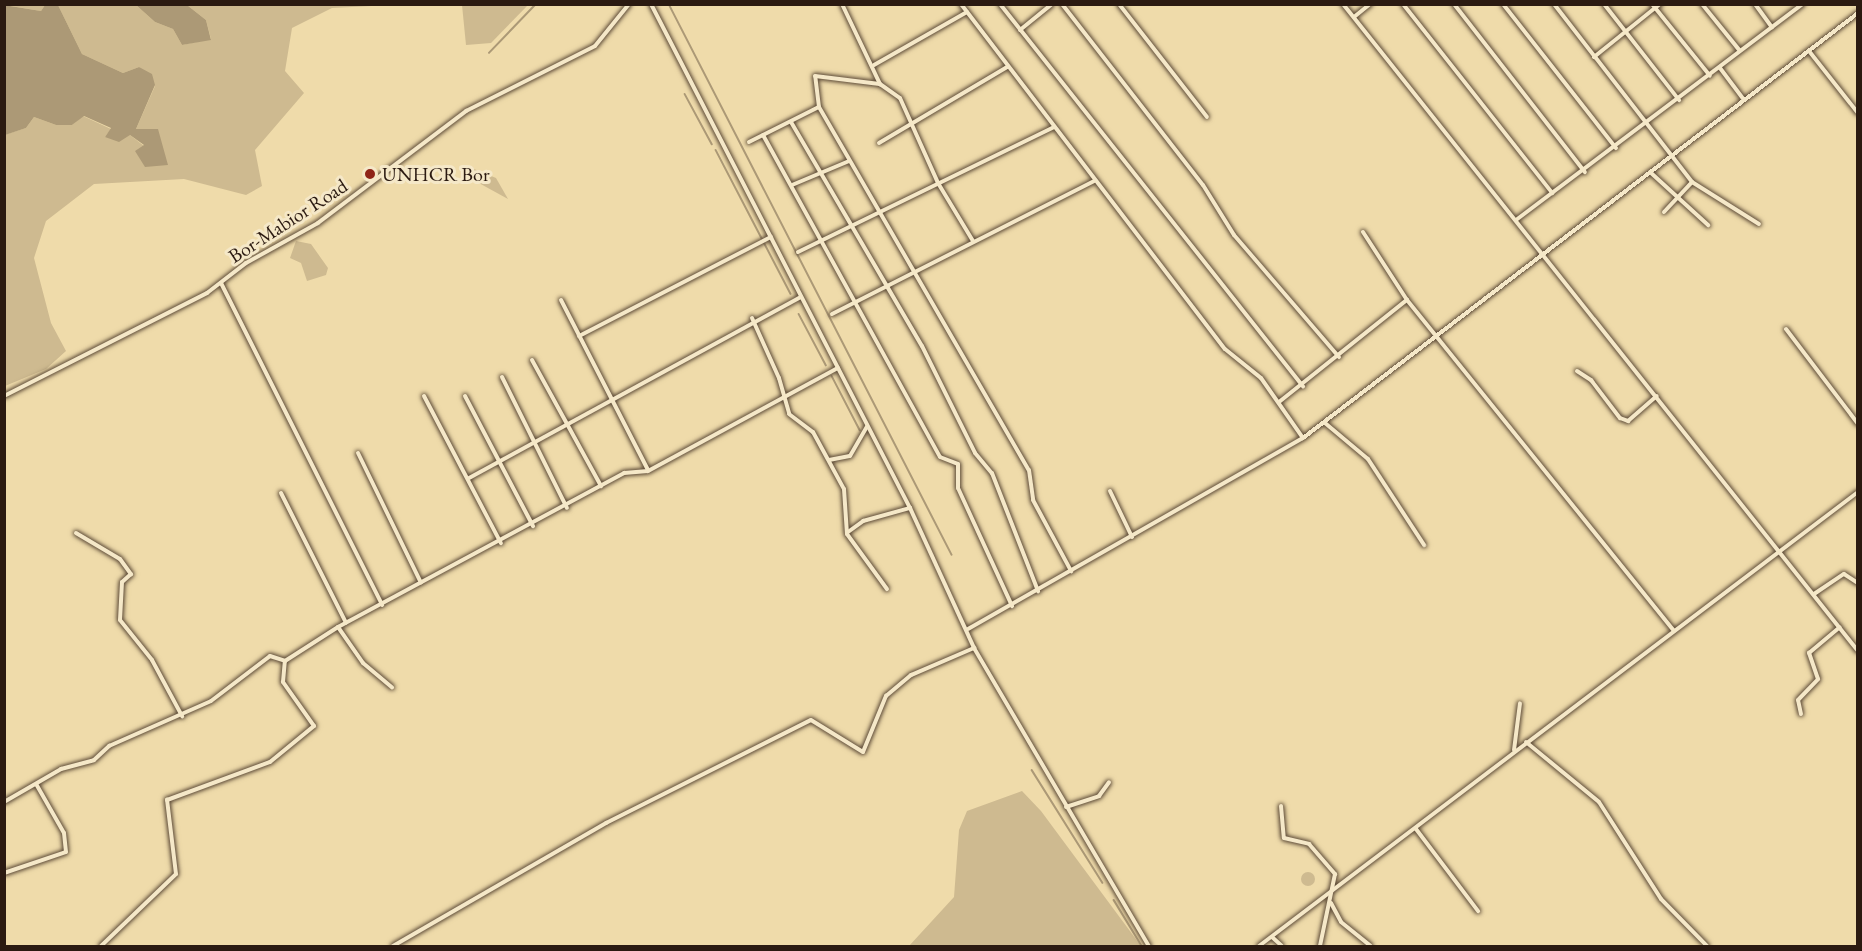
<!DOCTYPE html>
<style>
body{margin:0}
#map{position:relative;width:1862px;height:951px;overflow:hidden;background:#efdbaa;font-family:"EB Garamond",serif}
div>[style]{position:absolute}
.green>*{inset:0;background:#ceba90}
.round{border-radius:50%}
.water>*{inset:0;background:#ac9976}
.stream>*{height:1.5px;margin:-0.75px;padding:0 0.75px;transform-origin:0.75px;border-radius:0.75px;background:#ac9976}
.roads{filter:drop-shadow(0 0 2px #5c4a37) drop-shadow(0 0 2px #5c4a37)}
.minor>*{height:4px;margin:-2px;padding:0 2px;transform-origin:2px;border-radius:2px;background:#f5e8c8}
.dots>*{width:16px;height:16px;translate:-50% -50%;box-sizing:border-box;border:3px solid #f5e8c8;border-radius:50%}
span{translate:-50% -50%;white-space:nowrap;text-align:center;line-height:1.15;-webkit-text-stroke:6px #f5e8c8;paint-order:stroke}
.poi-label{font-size:20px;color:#2b1a11}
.left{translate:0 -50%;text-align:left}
.street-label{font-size:20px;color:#2b1a11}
.frame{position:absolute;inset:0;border:6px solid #2b1a11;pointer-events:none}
</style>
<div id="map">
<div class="green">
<div style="clip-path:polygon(5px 5px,45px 5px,41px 11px)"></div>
<div style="clip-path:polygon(58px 5px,136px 5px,155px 22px,173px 29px,182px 45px,211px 39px,206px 20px,187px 5px,391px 5px,332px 8px,292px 28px,285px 71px,304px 93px,255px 150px,262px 186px,246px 195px,184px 179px,94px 184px,46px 221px,34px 258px,51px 323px,66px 351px,46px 369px,5px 386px,4px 135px,26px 128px,34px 117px,56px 125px,72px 125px,83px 116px,111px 129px,105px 137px,130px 135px,167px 164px,136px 129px,155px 86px,139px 67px,123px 73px,82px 54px)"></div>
<div style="clip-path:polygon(462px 5px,462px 4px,528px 5px,491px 43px,466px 45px)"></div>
<div style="clip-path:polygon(474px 169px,496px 178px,508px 199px,477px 182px)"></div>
<div style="clip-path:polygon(296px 241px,311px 244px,328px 268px,326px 275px,307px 281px,301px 263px,290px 258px)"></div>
<div style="clip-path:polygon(1022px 791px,1041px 811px,1141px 946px,909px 946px,954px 897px,959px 830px,967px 811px)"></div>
<div class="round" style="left:1301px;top:872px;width:14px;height:14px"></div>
</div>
<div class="water">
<div style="clip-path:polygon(4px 5px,41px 11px,45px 5px,58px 5px,82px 54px,123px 73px,139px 67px,152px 74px,155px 85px,136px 129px,158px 129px,168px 165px,145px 167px,135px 151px,144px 145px,130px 135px,119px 142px,105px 137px,111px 128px,84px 116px,72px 125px,56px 125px,34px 117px,26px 128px,5px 135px)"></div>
<div style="clip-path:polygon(136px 5px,187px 5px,206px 20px,211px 40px,182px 45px,173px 29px,155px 22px)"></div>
</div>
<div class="stream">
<div style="left:669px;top:4px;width:619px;rotate:62.81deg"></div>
<div style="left:489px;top:53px;width:68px;rotate:-46.2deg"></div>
<div style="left:685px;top:94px;width:57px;rotate:61.6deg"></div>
<div style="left:716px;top:150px;width:162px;rotate:62.5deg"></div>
<div style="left:799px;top:314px;width:58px;rotate:62.1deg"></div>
<div style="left:832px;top:376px;width:61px;rotate:62.6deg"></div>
<div style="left:1032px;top:770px;width:133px;rotate:57.9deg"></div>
<div style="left:1114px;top:900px;width:54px;rotate:58.7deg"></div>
</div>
<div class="roads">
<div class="minor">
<div style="left:651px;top:4px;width:567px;rotate:62.8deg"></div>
<div style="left:910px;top:508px;width:154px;rotate:65.4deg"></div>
<div style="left:974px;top:648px;width:346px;rotate:59.6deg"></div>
<div style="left:842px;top:4px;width:89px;rotate:64.6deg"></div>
<div style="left:880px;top:84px;width:24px;rotate:35deg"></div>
<div style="left:900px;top:98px;width:93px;rotate:65.9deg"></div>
<div style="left:938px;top:183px;width:68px;rotate:58.9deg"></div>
<div style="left:961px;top:4px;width:434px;rotate:52.6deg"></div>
<div style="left:1225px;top:349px;width:46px;rotate:38.9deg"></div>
<div style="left:1261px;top:378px;width:73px;rotate:55deg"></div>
<div style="left:1000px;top:4px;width:488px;rotate:51.6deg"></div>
<div style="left:1062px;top:4px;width:229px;rotate:52.1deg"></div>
<div style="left:1203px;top:185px;width:59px;rotate:58.2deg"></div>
<div style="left:1234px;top:235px;width:161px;rotate:49.3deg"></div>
<div style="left:1119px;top:4px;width:143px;rotate:52.1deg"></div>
<div style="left:1343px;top:4px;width:827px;rotate:51.48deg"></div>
<div style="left:1403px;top:4px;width:241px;rotate:51.7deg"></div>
<div style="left:1454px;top:4px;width:213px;rotate:52.1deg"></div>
<div style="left:1503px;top:4px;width:183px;rotate:51.9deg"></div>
<div style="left:1554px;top:4px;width:225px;rotate:52.2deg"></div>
<div style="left:1604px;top:4px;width:122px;rotate:52deg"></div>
<div style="left:1652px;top:4px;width:92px;rotate:51.1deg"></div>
<div style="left:1702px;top:4px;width:60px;rotate:51deg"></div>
<div style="left:1755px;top:4px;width:29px;rotate:54deg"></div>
<div style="left:1354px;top:17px;width:21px;rotate:-39deg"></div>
<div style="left:1020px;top:30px;width:41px;rotate:-39.1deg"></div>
<div style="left:1809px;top:51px;width:79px;rotate:51.7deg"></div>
<div style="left:1594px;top:57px;width:85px;rotate:-38.8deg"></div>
<div style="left:874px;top:65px;width:107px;rotate:-29.7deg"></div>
<div style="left:1720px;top:68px;width:40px;rotate:53deg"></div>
<div style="left:819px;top:107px;width:419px;rotate:60deg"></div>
<div style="left:1029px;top:470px;width:30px;rotate:82deg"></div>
<div style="left:1033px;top:500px;width:81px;rotate:61.8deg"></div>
<div style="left:791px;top:122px;width:259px;rotate:59.7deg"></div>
<div style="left:922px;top:346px;width:119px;rotate:63.6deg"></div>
<div style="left:975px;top:453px;width:26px;rotate:50deg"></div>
<div style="left:992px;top:473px;width:127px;rotate:68.7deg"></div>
<div style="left:763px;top:135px;width:367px;rotate:61.2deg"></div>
<div style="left:940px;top:457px;width:19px;rotate:21deg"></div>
<div style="left:958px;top:464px;width:24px;rotate:90deg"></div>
<div style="left:958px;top:488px;width:130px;rotate:65.4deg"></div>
<div style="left:749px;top:142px;width:78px;rotate:-26.6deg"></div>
<div style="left:819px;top:107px;width:31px;rotate:-97deg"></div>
<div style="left:815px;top:76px;width:65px;rotate:7deg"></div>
<div style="left:879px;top:143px;width:149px;rotate:-30.7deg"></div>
<div style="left:1650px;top:172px;width:79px;rotate:42.4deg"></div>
<div style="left:792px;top:185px;width:62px;rotate:-22.8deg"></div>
<div style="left:1664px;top:212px;width:41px;rotate:-47deg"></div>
<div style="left:1692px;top:182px;width:79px;rotate:32.1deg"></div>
<div style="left:1516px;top:220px;width:359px;rotate:-37deg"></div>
<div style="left:1363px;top:232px;width:81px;rotate:57.1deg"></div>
<div style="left:1407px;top:300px;width:425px;rotate:51.1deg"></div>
<div style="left:798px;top:252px;width:285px;rotate:-26deg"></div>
<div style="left:221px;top:283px;width:360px;rotate:63.4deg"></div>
<div style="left:561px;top:300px;width:191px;rotate:62.9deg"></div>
<div style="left:832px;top:314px;width:294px;rotate:-26.9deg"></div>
<div style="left:752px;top:318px;width:66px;rotate:65.8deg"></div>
<div style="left:779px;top:378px;width:37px;rotate:74deg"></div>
<div style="left:789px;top:414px;width:30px;rotate:37deg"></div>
<div style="left:813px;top:432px;width:65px;rotate:61.5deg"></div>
<div style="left:844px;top:489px;width:45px;rotate:86.2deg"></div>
<div style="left:847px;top:534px;width:68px;rotate:54deg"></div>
<div style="left:1786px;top:329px;width:119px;rotate:52.8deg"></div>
<div style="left:579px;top:336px;width:216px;rotate:-27.3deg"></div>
<div style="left:532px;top:360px;width:144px;rotate:61.3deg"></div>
<div style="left:1577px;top:371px;width:17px;rotate:33deg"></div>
<div style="left:1591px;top:380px;width:48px;rotate:52.7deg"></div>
<div style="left:1620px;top:418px;width:9px;rotate:21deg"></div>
<div style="left:1628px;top:421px;width:38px;rotate:-41deg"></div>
<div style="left:502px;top:377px;width:146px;rotate:63.6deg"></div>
<div style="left:4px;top:396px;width:228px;rotate:-26.9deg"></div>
<div style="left:207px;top:293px;width:49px;rotate:-37.6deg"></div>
<div style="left:246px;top:263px;width:82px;rotate:-29.1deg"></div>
<div style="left:318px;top:223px;width:186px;rotate:-37.1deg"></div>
<div style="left:466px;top:111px;width:144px;rotate:-26.7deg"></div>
<div style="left:595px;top:46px;width:54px;rotate:-51deg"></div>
<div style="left:424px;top:396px;width:166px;rotate:62.4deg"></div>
<div style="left:465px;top:396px;width:147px;rotate:62.4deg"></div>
<div style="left:1279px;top:402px;width:164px;rotate:-38.6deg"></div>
<div style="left:1325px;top:423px;width:56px;rotate:39.9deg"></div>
<div style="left:1368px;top:459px;width:103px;rotate:56.9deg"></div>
<div style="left:358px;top:453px;width:144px;rotate:64.1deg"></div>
<div style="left:829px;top:460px;width:21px;rotate:-11deg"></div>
<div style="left:850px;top:456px;width:34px;rotate:-60deg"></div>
<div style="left:469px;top:478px;width:378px;rotate:-28.6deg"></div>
<div style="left:1110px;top:491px;width:51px;rotate:64.4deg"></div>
<div style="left:281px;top:493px;width:145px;rotate:63.4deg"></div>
<div style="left:848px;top:532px;width:19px;rotate:-36deg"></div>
<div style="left:863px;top:521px;width:49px;rotate:-15.5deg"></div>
<div style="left:76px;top:533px;width:51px;rotate:30.6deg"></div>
<div style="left:120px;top:559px;width:19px;rotate:54deg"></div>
<div style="left:131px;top:574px;width:12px;rotate:138deg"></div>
<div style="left:122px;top:582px;width:38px;rotate:93deg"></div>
<div style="left:120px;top:620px;width:51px;rotate:51.3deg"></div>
<div style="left:152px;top:660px;width:64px;rotate:61.8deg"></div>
<div style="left:1814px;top:594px;width:36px;rotate:-34deg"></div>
<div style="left:1844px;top:574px;width:17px;rotate:33deg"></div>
<div style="left:338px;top:627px;width:44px;rotate:55.2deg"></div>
<div style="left:363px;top:663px;width:38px;rotate:40deg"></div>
<div style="left:968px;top:629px;width:386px;rotate:-29.7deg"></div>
<div style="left:1303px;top:438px;width:699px;rotate:-37.44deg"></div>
<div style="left:1801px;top:714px;width:14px;rotate:-102deg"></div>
<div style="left:1798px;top:700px;width:29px;rotate:-46deg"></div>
<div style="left:1818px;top:679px;width:28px;rotate:-109deg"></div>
<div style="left:1809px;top:653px;width:40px;rotate:-40deg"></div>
<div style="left:1526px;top:742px;width:94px;rotate:39.4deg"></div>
<div style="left:1599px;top:802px;width:115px;rotate:57.4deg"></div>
<div style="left:1661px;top:899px;width:66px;rotate:45.6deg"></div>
<div style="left:1514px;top:750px;width:47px;rotate:-82.7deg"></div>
<div style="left:4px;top:802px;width:66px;rotate:-30.1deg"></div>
<div style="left:61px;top:769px;width:34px;rotate:-15deg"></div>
<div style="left:94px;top:760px;width:21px;rotate:-43deg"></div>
<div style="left:109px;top:746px;width:111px;rotate:-23.8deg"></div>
<div style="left:211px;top:701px;width:74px;rotate:-37.3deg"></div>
<div style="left:270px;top:656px;width:16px;rotate:18deg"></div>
<div style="left:285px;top:661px;width:63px;rotate:-32.7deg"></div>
<div style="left:338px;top:627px;width:325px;rotate:-28.3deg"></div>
<div style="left:624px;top:473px;width:24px;rotate:-5deg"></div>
<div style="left:648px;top:471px;width:216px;rotate:-28.5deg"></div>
<div style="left:1281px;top:806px;width:32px;rotate:85deg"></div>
<div style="left:1284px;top:838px;width:26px;rotate:13deg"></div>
<div style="left:1309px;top:844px;width:40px;rotate:49deg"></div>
<div style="left:1335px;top:874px;width:74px;rotate:101.8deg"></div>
<div style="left:1066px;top:807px;width:35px;rotate:-18deg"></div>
<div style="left:1099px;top:796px;width:17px;rotate:-54deg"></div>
<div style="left:1416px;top:829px;width:103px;rotate:52.9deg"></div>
<div style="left:4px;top:873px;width:65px;rotate:-18.7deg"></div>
<div style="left:66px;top:852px;width:19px;rotate:-96deg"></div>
<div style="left:64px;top:833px;width:56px;rotate:-119.7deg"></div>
<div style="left:1331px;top:903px;width:21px;rotate:62deg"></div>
<div style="left:1341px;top:922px;width:38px;rotate:39deg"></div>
<div style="left:1272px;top:937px;width:13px;rotate:42deg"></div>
<div style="left:101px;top:946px;width:104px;rotate:-43.8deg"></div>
<div style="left:176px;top:874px;width:75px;rotate:-96.9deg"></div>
<div style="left:167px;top:800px;width:110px;rotate:-20.3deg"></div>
<div style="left:270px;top:762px;width:57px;rotate:-39.3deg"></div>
<div style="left:314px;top:726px;width:54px;rotate:-125.2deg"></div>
<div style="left:283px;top:682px;width:21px;rotate:-85deg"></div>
<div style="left:393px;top:946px;width:246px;rotate:-30deg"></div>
<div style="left:606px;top:823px;width:229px;rotate:-26.7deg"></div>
<div style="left:811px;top:720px;width:61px;rotate:31.6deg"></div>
<div style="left:863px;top:752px;width:61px;rotate:-67.7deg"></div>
<div style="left:886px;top:696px;width:33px;rotate:-40deg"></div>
<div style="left:911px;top:675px;width:69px;rotate:-23.2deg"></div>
<div style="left:1259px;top:946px;width:752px;rotate:-37.16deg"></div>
</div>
</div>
<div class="dots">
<div style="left:370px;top:174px;background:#8f2418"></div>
</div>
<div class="poi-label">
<span class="left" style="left:382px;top:174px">UNHCR Bor</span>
</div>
<div class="street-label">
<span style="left:288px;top:221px;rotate:-33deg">Bor-Mabior Road</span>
</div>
<div class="frame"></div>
</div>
